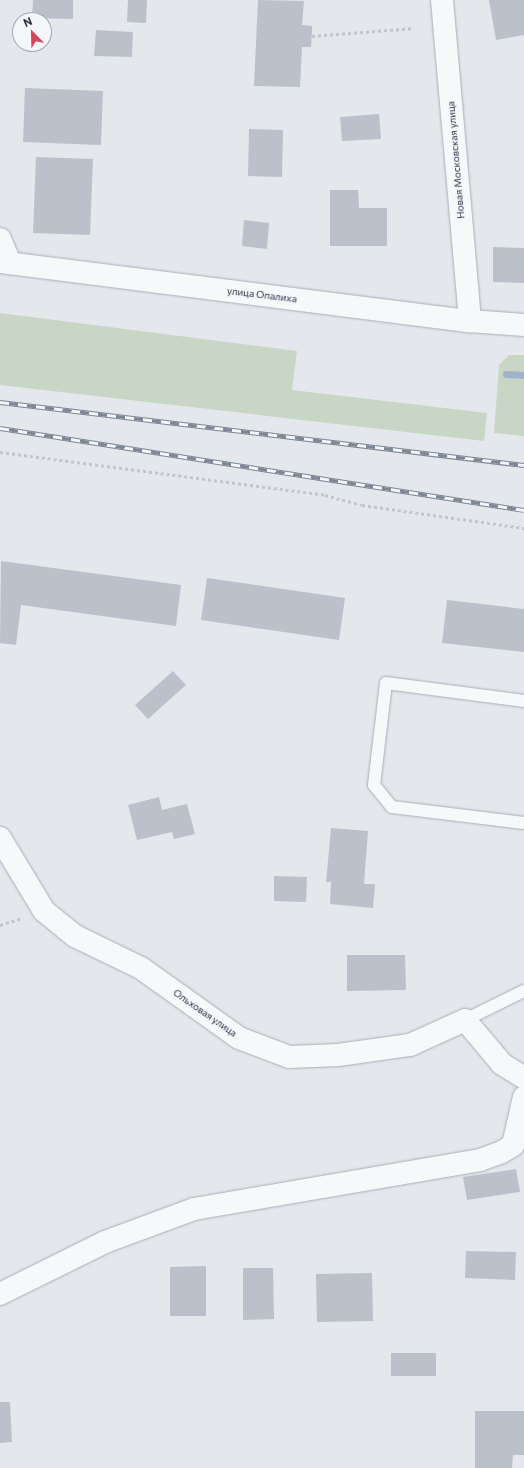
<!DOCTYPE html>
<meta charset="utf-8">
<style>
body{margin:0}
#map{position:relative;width:524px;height:1468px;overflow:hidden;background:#e4e7ec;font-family:Commissioner,sans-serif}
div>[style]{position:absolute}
.green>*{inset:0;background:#c9d6c5}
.stream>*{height:7px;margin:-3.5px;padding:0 3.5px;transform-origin:3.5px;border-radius:3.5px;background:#9fb4cc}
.building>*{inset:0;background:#bbc0ca}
.path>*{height:2.5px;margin-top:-1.25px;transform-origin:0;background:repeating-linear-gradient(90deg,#c2c5cb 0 3px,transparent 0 6px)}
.roads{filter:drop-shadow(0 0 1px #a9aeb7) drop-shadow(0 0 1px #a9aeb7)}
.service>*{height:12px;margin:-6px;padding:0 6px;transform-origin:6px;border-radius:6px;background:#f7f8fa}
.minor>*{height:22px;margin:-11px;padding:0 11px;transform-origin:11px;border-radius:11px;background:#f7f8fa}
.tertiary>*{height:22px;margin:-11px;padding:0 11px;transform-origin:11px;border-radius:11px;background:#f7f8fa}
.rail>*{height:4.5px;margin-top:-2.25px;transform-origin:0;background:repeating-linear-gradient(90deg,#f4f6f9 0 9px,#7d8696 0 18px);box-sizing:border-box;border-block:1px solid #7d8696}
span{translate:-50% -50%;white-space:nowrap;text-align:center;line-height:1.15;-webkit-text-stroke:3px #f4f6f9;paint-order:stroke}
.street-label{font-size:10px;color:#2b3445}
.north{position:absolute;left:12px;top:12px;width:40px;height:40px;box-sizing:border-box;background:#f4f6f9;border:1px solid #a4a8b1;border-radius:50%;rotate:337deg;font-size:11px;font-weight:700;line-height:16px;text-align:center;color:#2b3445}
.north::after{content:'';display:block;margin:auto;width:14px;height:18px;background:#d1495b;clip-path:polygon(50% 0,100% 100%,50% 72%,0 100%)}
</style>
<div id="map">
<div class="green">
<div style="clip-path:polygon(0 313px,297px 351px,292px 390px,487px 413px,484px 441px,0 385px)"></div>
<div style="clip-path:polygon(509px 355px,524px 355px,524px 436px,494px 433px,499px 365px)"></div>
</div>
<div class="stream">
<div style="left:506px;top:374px;width:18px;rotate:3deg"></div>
</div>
<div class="building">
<div style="clip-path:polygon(33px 0,73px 0,73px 19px,32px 18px)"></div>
<div style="clip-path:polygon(128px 0,147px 0,146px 23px,127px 22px)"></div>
<div style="clip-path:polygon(258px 0,304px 1px,302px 25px,312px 26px,312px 30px,311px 47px,302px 47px,300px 87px,254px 86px)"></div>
<div style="clip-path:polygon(489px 0,524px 0,524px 35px,496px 40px)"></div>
<div style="clip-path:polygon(96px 30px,133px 32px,132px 57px,94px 56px)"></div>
<div style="clip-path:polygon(25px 88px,103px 91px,101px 145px,23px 142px)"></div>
<div style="clip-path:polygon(379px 114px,381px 139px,342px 141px,340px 117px)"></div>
<div style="clip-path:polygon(249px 129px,283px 130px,282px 177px,248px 176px)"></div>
<div style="clip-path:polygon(36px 157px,93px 159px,90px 235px,33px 233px)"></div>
<div style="clip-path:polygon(330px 190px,358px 190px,359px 208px,387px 208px,387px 246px,330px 246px)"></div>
<div style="clip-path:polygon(244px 220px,269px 223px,267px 249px,242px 246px)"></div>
<div style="clip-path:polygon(493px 247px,524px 248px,524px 283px,493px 282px)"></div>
<div style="clip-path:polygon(1px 561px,181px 585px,176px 626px,21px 605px,16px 645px,0 643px)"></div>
<div style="clip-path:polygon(207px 578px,345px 598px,339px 640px,201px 620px)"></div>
<div style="clip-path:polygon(447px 600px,524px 609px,524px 652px,442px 643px)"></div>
<div style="clip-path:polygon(173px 671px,186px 685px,148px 719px,135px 705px)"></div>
<div style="clip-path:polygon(159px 797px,162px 810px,187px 804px,195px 834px,174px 839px,172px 832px,137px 840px,128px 805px)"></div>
<div style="clip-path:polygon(331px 828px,368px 831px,364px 884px,375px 884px,373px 908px,330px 904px,331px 882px,326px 882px)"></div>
<div style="clip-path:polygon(274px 876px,307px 877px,306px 902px,274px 901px)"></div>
<div style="clip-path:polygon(347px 955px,405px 955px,406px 990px,347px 991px)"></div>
<div style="clip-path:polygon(516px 1169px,520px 1192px,467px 1200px,463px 1177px)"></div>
<div style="clip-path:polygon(466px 1251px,516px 1252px,515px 1280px,465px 1278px)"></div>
<div style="clip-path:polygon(206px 1266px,206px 1316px,170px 1316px,170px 1267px)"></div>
<div style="clip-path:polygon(243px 1268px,273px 1268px,274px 1319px,243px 1320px)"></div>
<div style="clip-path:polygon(372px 1273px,373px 1321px,317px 1322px,316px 1274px)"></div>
<div style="clip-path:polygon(391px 1353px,436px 1353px,436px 1376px,391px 1376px)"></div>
<div style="clip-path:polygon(0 1402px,10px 1402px,12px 1442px,0 1443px)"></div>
<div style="clip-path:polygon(475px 1411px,524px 1411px,524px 1455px,513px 1455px,512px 1468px,475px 1468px)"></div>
</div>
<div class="path">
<div style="left:312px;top:36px;width:102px;rotate:-4.5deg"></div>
<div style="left:0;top:452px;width:328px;rotate:7.5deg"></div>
<div style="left:325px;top:495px;width:38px;rotate:15deg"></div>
<div style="left:362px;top:505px;width:164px;rotate:8.1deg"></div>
<div style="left:0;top:925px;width:22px;rotate:-18deg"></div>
</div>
<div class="roads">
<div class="service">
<div style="left:524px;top:701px;width:139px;rotate:-172.6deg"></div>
<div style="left:386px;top:683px;width:103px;rotate:96.7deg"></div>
<div style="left:374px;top:785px;width:28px;rotate:51deg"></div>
<div style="left:392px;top:807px;width:133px;rotate:6.9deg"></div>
<div style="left:465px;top:1020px;width:66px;rotate:-26.2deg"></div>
</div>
<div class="minor">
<div style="left:0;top:239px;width:26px;rotate:67deg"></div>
<div style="left:0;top:262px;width:474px;rotate:7.2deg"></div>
<div style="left:0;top:838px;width:85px;rotate:58.9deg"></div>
<div style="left:44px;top:911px;width:40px;rotate:39deg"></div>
<div style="left:75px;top:936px;width:73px;rotate:25.9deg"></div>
<div style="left:141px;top:968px;width:120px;rotate:35.5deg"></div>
<div style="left:239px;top:1038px;width:53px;rotate:20.8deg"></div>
<div style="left:289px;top:1057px;width:49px;rotate:-2.3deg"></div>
<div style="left:338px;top:1055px;width:73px;rotate:-7.9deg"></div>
<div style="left:410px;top:1045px;width:60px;rotate:-24.4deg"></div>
<div style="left:465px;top:1020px;width:57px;rotate:49.9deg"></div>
<div style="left:502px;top:1064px;width:26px;rotate:32deg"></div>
<div style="left:0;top:1294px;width:117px;rotate:-26.3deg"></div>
<div style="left:105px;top:1242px;width:95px;rotate:-20.3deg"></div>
<div style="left:194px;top:1209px;width:290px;rotate:-9.7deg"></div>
<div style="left:480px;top:1160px;width:23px;rotate:-20deg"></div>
<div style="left:502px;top:1152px;width:13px;rotate:-32deg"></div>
<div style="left:513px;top:1145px;width:49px;rotate:-77.1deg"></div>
</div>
<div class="tertiary">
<div style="left:442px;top:0;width:322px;rotate:85deg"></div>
<div style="left:470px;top:321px;width:54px;rotate:4.2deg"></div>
</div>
</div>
<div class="rail">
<div style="left:0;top:402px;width:528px;rotate:6.86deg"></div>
<div style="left:0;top:428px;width:530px;rotate:8.89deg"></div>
</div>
<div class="street-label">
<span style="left:456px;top:160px;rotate:-95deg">Новая Московская улица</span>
<span style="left:262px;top:295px;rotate:7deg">улица Опалиха</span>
<span style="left:205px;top:1013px;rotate:35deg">Ольховая улица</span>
</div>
<div class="north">N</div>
</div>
